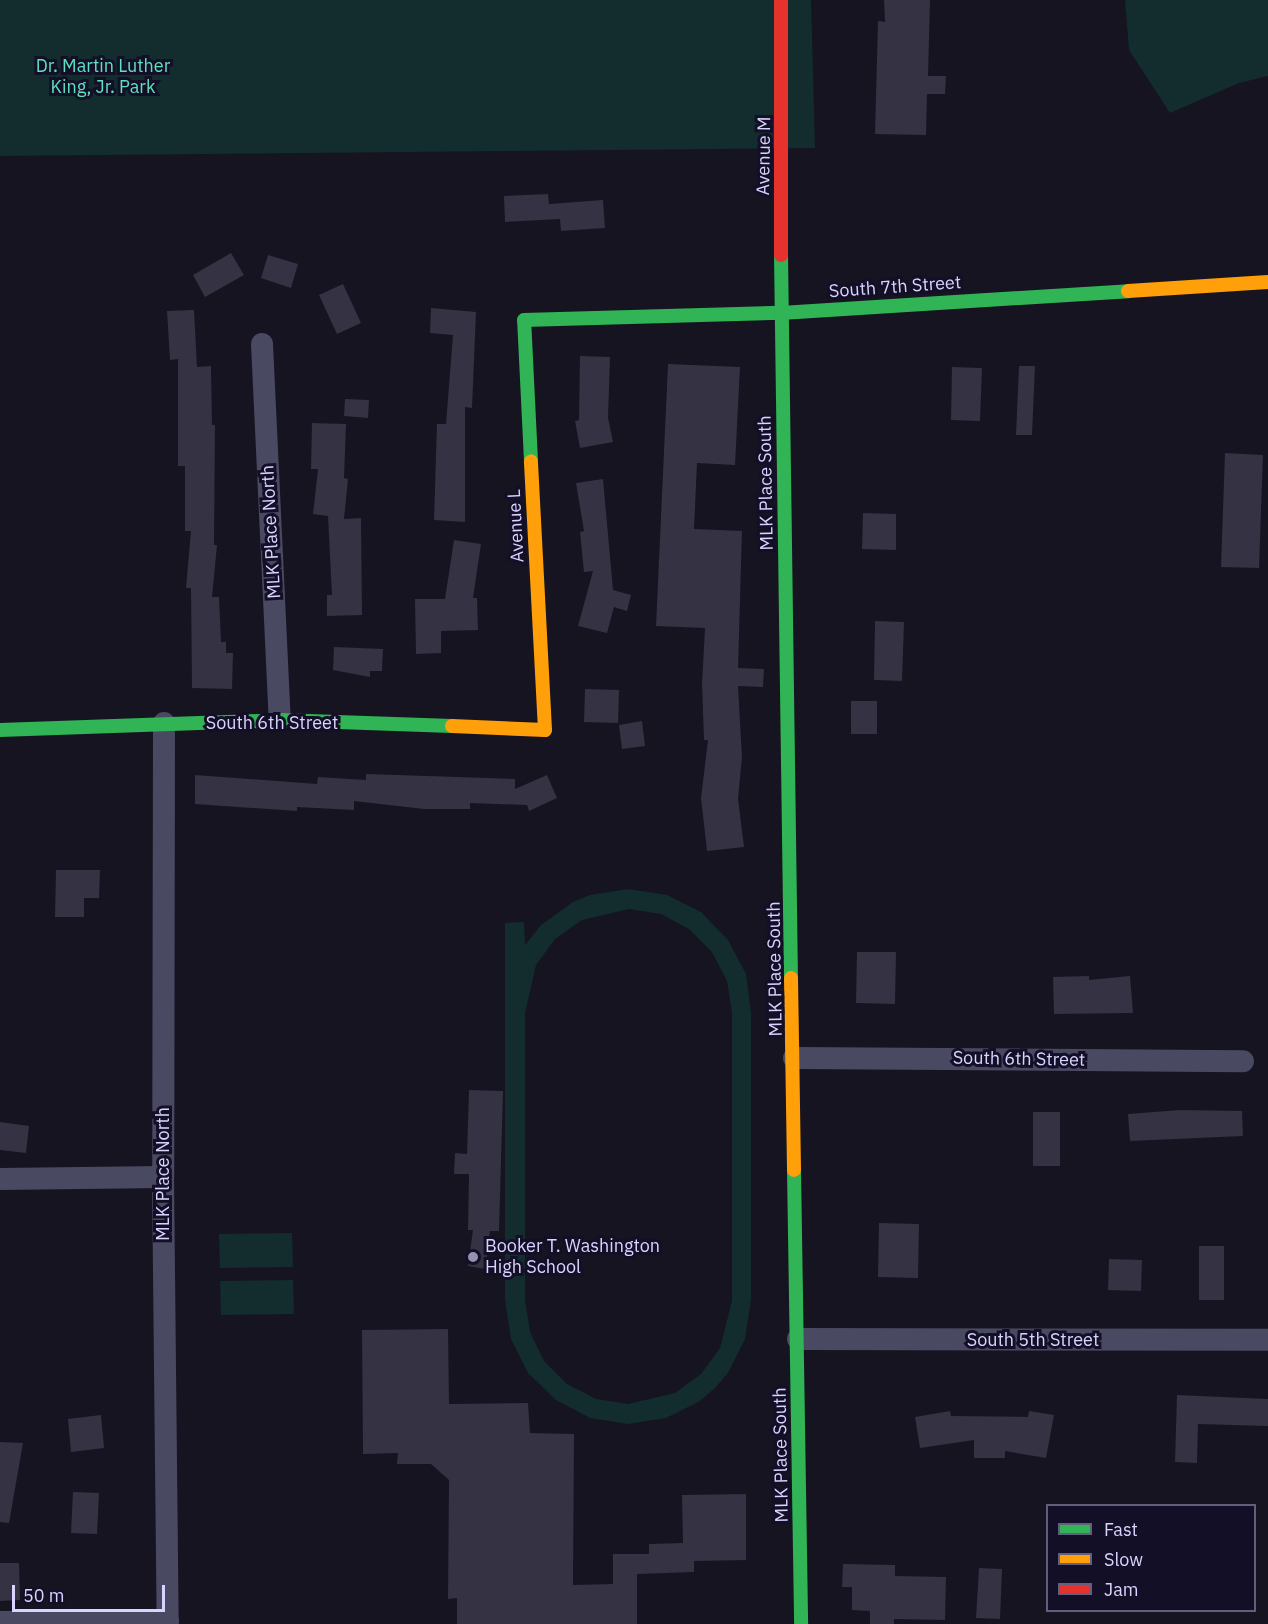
<!DOCTYPE html>
<style>
body{margin:0}
#map{position:relative;width:1268px;height:1624px;overflow:hidden;background:#161421;font-family:"IBM Plex Sans",sans-serif}
div>[style]{position:absolute}
.green>*{inset:0;background:#132c2d}
.building>*{inset:0;background:#343243}
.street>*{height:22px;margin:-11px;padding:0 11px;transform-origin:11px;border-radius:11px;background:#4a4962}
.fast>*{height:14px;margin:-7px;padding:0 7px;transform-origin:7px;border-radius:7px;background:#30b455}
.slow>*{height:14px;margin:-7px;padding:0 7px;transform-origin:7px;border-radius:7px;background:#ff9f0a}
.jam>*{height:14px;margin:-7px;padding:0 7px;transform-origin:7px;border-radius:7px;background:#e5322d}
.dots>*{width:16px;height:16px;translate:-50% -50%;box-sizing:border-box;border:3px solid #130f26;border-radius:50%}
span{translate:-50% -50%;white-space:nowrap;text-align:center;line-height:1.15;-webkit-text-stroke:6px #130f26;paint-order:stroke}
.park-label{font-size:18px;color:#5fe0c0}
.street-label{font-size:18px;color:#d9d4ff}
.poi-label{font-size:18px;color:#d9d4ff}
.left{translate:0 -50%;text-align:left}
.legend{position:absolute;left:1046px;top:1504px;width:210px;height:108px;box-sizing:border-box;background:#130f26;border:2px solid #625e7d;margin:0;padding:8px 10px;list-style:none;font-size:18px;color:#d9d4ff}
.legend li{display:flex;align-items:center;gap:12px;height:30px}
.legend b{width:30px;border:2px solid #625e7d}
.scale{position:absolute;left:12px;top:1585px;width:153px;height:27px;box-sizing:border-box;border:3px solid #d9d4ff;border-top:0;padding-left:8px;font-size:18px;line-height:21px;white-space:nowrap;color:#d9d4ff;-webkit-text-stroke:4px #130f26;paint-order:stroke}
</style>
<div id="map">
<div class="green">
<div style="clip-path:polygon(0 0,811px 0,815px 148px,0 156px)"></div>
<div style="clip-path:polygon(1125px 0,1268px 0,1268px 76px,1239px 83px,1170px 113px,1129px 50px)"></div>
<div style="clip-path:polygon(evenodd,628px 889px,667px 895px,701px 912px,728px 940px,746px 974px,751px 1013px,751px 1300px,745px 1339px,728px 1373px,715px 1388px,700px 1401px,666px 1418px,628px 1424px,590px 1418px,556px 1400px,528px 1373px,511px 1339px,505px 1300px,505px 923px,524px 922px,525px 945px,541px 925px,573px 902px,590px 895px,628px 889px,629px 909px,661px 914px,689px 929px,712px 952px,727px 981px,732px 1013px,732px 1301px,720px 1348px,701px 1374px,675px 1393px,628px 1404px,596px 1399px,567px 1384px,544px 1361px,530px 1332px,525px 1300px,525px 1013px,536px 965px,555px 939px,582px 920px,629px 909px)"></div>
<div style="clip-path:polygon(292px 1233px,293px 1267px,220px 1268px,219px 1234px)"></div>
<div style="clip-path:polygon(293px 1280px,294px 1314px,221px 1315px,220px 1281px)"></div>
</div>
<div class="building">
<div style="clip-path:polygon(884px 0,930px 0,928px 76px,946px 76px,945px 94px,927px 94px,926px 135px,875px 134px,878px 21px,885px 22px)"></div>
<div style="clip-path:polygon(548px 194px,549px 204px,603px 200px,605px 228px,561px 231px,560px 219px,505px 222px,504px 196px)"></div>
<div style="clip-path:polygon(231px 253px,244px 275px,205px 297px,193px 275px)"></div>
<div style="clip-path:polygon(268px 255px,298px 264px,291px 288px,261px 278px)"></div>
<div style="clip-path:polygon(343px 284px,361px 323px,337px 334px,319px 295px)"></div>
<div style="clip-path:polygon(431px 308px,476px 312px,472px 408px,465px 407px,465px 522px,434px 520px,437px 424px,446px 424px,453px 335px,430px 333px)"></div>
<div style="clip-path:polygon(194px 310px,197px 367px,211px 366px,212px 425px,215px 425px,214px 545px,217px 545px,212px 597px,219px 597px,221px 642px,226px 642px,226px 653px,233px 653px,232px 689px,192px 688px,191px 588px,186px 588px,191px 531px,185px 531px,185px 466px,178px 466px,178px 359px,170px 360px,167px 311px)"></div>
<div style="clip-path:polygon(580px 356px,610px 357px,608px 418px,613px 442px,580px 448px,575px 421px,579px 420px)"></div>
<div style="clip-path:polygon(668px 364px,740px 367px,735px 465px,697px 463px,694px 529px,742px 531px,738px 668px,764px 669px,763px 687px,738px 686px,742px 757px,738px 799px,744px 847px,707px 851px,701px 798px,708px 740px,704px 740px,702px 684px,705px 628px,656px 626px)"></div>
<div style="clip-path:polygon(1019px 366px,1035px 366px,1032px 435px,1016px 435px)"></div>
<div style="clip-path:polygon(952px 367px,982px 368px,980px 421px,951px 420px)"></div>
<div style="clip-path:polygon(345px 399px,369px 400px,368px 418px,344px 416px)"></div>
<div style="clip-path:polygon(312px 423px,346px 424px,344px 478px,348px 479px,344px 519px,361px 518px,362px 615px,327px 616px,327px 595px,332px 595px,328px 516px,313px 514px,318px 469px,311px 469px)"></div>
<div style="clip-path:polygon(1225px 453px,1263px 455px,1259px 568px,1221px 567px)"></div>
<div style="clip-path:polygon(603px 479px,613px 590px,631px 595px,627px 611px,614px 607px,607px 633px,578px 626px,593px 571px,584px 572px,580px 532px,584px 531px,576px 483px)"></div>
<div style="clip-path:polygon(863px 513px,896px 514px,896px 550px,862px 549px)"></div>
<div style="clip-path:polygon(454px 540px,481px 544px,473px 598px,477px 598px,478px 630px,441px 631px,441px 653px,416px 654px,415px 599px,445px 599px)"></div>
<div style="clip-path:polygon(875px 621px,904px 622px,902px 681px,874px 680px)"></div>
<div style="clip-path:polygon(334px 647px,383px 649px,382px 671px,370px 671px,370px 677px,333px 670px)"></div>
<div style="clip-path:polygon(585px 689px,619px 690px,618px 723px,584px 722px)"></div>
<div style="clip-path:polygon(851px 701px,877px 701px,877px 734px,851px 734px)"></div>
<div style="clip-path:polygon(642px 721px,645px 746px,622px 749px,619px 725px)"></div>
<div style="clip-path:polygon(366px 774px,515px 779px,515px 789px,547px 775px,557px 798px,529px 811px,527px 805px,470px 803px,470px 809px,424px 809px,354px 801px,354px 810px,297px 807px,297px 811px,195px 804px,195px 775px,317px 784px,318px 777px,366px 780px)"></div>
<div style="clip-path:polygon(56px 870px,100px 870px,99px 898px,84px 898px,84px 917px,55px 917px)"></div>
<div style="clip-path:polygon(857px 952px,896px 952px,895px 1004px,856px 1003px)"></div>
<div style="clip-path:polygon(1089px 976px,1089px 980px,1130px 976px,1133px 1013px,1054px 1014px,1053px 977px)"></div>
<div style="clip-path:polygon(469px 1090px,503px 1091px,499px 1231px,490px 1231px,485px 1269px,468px 1266px,473px 1230px,468px 1230px,469px 1174px,454px 1174px,455px 1153px,467px 1154px)"></div>
<div style="clip-path:polygon(1180px 1110px,1242px 1111px,1243px 1136px,1130px 1141px,1128px 1114px)"></div>
<div style="clip-path:polygon(1033px 1112px,1060px 1112px,1060px 1166px,1033px 1166px)"></div>
<div style="clip-path:polygon(0 1122px,29px 1126px,26px 1153px,0 1150px)"></div>
<div style="clip-path:polygon(879px 1223px,919px 1224px,918px 1278px,878px 1277px)"></div>
<div style="clip-path:polygon(1199px 1246px,1224px 1246px,1224px 1300px,1199px 1300px)"></div>
<div style="clip-path:polygon(1109px 1259px,1142px 1260px,1141px 1291px,1108px 1290px)"></div>
<div style="clip-path:polygon(448px 1329px,449px 1404px,528px 1403px,530px 1433px,574px 1434px,573px 1585px,613px 1584px,613px 1554px,649px 1554px,649px 1544px,683px 1543px,682px 1495px,746px 1494px,746px 1560px,694px 1561px,694px 1572px,637px 1574px,637px 1624px,457px 1624px,457px 1598px,448px 1599px,449px 1480px,431px 1464px,397px 1464px,398px 1453px,363px 1454px,362px 1330px)"></div>
<div style="clip-path:polygon(1177px 1395px,1268px 1399px,1268px 1426px,1198px 1424px,1197px 1463px,1175px 1462px)"></div>
<div style="clip-path:polygon(950px 1411px,951px 1416px,1028px 1417px,1029px 1411px,1054px 1415px,1046px 1458px,1005px 1451px,1005px 1458px,974px 1458px,974px 1440px,920px 1448px,915px 1417px)"></div>
<div style="clip-path:polygon(101px 1415px,104px 1448px,71px 1452px,68px 1419px)"></div>
<div style="clip-path:polygon(0 1442px,23px 1443px,9px 1523px,0 1522px)"></div>
<div style="clip-path:polygon(73px 1492px,99px 1493px,97px 1534px,71px 1533px)"></div>
<div style="clip-path:polygon(0 1563px,19px 1563px,20px 1600px,0 1601px)"></div>
<div style="clip-path:polygon(843px 1564px,895px 1565px,895px 1576px,946px 1577px,945px 1620px,894px 1619px,894px 1624px,870px 1624px,870px 1611px,852px 1610px,852px 1587px,842px 1587px)"></div>
<div style="clip-path:polygon(979px 1568px,1002px 1569px,1000px 1619px,976px 1618px)"></div>
</div>
<div class="street">
<div style="left:262px;top:344px;width:376px;rotate:87.3deg"></div>
<div style="left:164px;top:723px;width:454px;rotate:90.1deg"></div>
<div style="left:163px;top:1177px;width:447px;rotate:89.4deg"></div>
<div style="left:794px;top:1058px;width:449px;rotate:0.4deg"></div>
<div style="left:0;top:1179px;width:163px;rotate:-0.7deg"></div>
<div style="left:798px;top:1339px;width:470px;rotate:0.1deg"></div>
<div style="left:0;top:1622px;width:168px;rotate:-0.3deg"></div>
</div>
<div class="fast">
<div style="left:781px;top:255px;width:723px;rotate:89.21deg"></div>
<div style="left:531px;top:461px;width:141px;rotate:-92.8deg"></div>
<div style="left:524px;top:320px;width:257px;rotate:-1.6deg"></div>
<div style="left:781px;top:313px;width:348px;rotate:-3.6deg"></div>
<div style="left:0;top:730px;width:280px;rotate:-2deg"></div>
<div style="left:280px;top:720px;width:172px;rotate:2deg"></div>
<div style="left:794px;top:1170px;width:454px;rotate:89.1deg"></div>
</div>
<div class="slow">
<div style="left:1128px;top:291px;width:140px;rotate:-3.7deg"></div>
<div style="left:452px;top:726px;width:93px;rotate:2.5deg"></div>
<div style="left:545px;top:730px;width:269px;rotate:-93deg"></div>
<div style="left:791px;top:978px;width:192px;rotate:89.1deg"></div>
</div>
<div class="jam">
<div style="left:781px;top:0;width:255px;rotate:90deg"></div>
</div>
<div class="dots">
<div style="left:473px;top:1257px;background:#9591b1"></div>
</div>
<div class="park-label">
<span style="left:103px;top:77px">Dr. Martin Luther<br>King, Jr. Park</span>
</div>
<div class="street-label">
<span style="left:764px;top:156px;rotate:-89deg">Avenue M</span>
<span style="left:895px;top:287px;rotate:-4deg">South 7th Street</span>
<span style="left:766px;top:483px;rotate:-91deg">MLK Place South</span>
<span style="left:516px;top:526px;rotate:-93deg">Avenue L</span>
<span style="left:271px;top:532px;rotate:-93deg">MLK Place North</span>
<span style="left:272px;top:723px">South 6th Street</span>
<span style="left:775px;top:969px;rotate:-91deg">MLK Place South</span>
<span style="left:1019px;top:1059px;rotate:1deg">South 6th Street</span>
<span style="left:163px;top:1174px;rotate:-90deg">MLK Place North</span>
<span style="left:1033px;top:1340px">South 5th Street</span>
<span style="left:781px;top:1455px;rotate:-91deg">MLK Place South</span>
</div>
<div class="poi-label">
<span class="left" style="left:485px;top:1257px">Booker T. Washington<br>High School</span>
</div>
<ul class="legend">
<li><b style="height:8px;background:#30b455"></b>Fast</li>
<li><b style="height:8px;background:#ff9f0a"></b>Slow</li>
<li><b style="height:8px;background:#e5322d"></b>Jam</li>
</ul>
<div class="scale">50 m</div>
</div>
